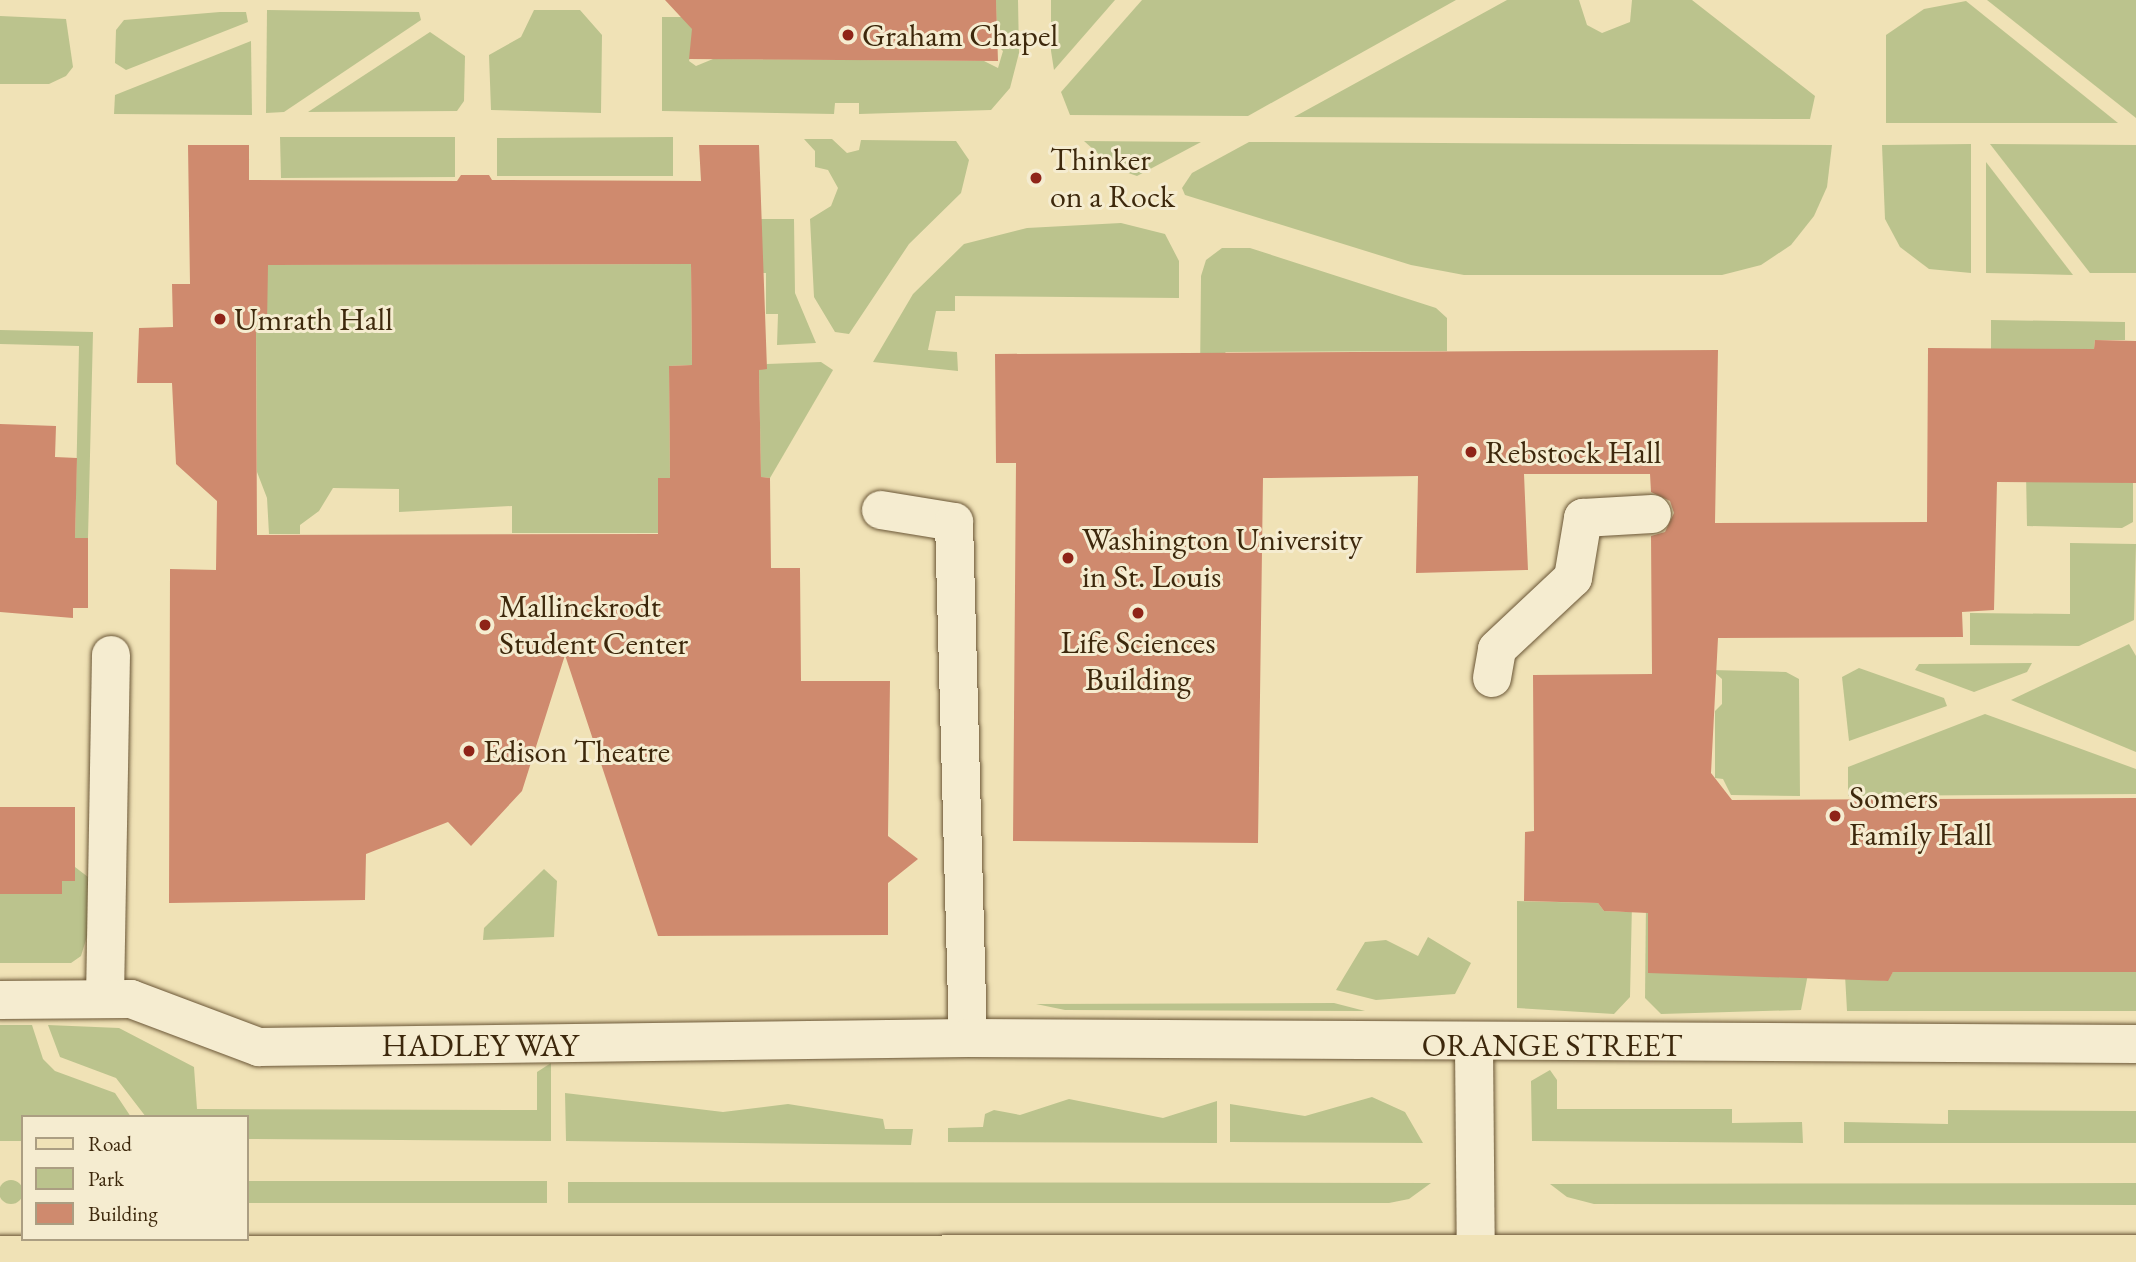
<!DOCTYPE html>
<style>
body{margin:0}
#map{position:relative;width:2136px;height:1262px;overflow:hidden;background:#f0e2b6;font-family:"EB Garamond",serif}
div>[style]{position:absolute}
.green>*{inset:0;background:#bbc38d}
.round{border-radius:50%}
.building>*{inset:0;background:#cf8a6e}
.roads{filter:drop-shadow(0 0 2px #6a5636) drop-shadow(0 0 2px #6a5636)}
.minor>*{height:38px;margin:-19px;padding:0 19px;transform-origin:19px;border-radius:19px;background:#f5ecd0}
.major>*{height:38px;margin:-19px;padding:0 19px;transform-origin:19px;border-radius:19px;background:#f0e2b6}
.dots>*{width:19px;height:19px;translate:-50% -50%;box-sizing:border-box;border:4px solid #f5ecd0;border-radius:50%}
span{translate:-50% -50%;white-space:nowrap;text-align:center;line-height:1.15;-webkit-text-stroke:6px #f5ecd0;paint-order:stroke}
.poi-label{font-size:32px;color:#3d280c}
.left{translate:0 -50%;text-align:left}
.street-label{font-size:32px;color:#3d280c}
.legend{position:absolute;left:21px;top:1115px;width:228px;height:126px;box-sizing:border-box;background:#f5ecd0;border:2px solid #ab9e82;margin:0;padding:9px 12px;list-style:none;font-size:21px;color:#3d280c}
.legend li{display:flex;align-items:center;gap:14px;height:35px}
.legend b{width:35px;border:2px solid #ab9e82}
</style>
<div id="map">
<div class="green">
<div style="clip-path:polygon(996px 0,1018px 0,1019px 53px,1010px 88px,991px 110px,859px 114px,859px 103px,835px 103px,834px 114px,662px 111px,662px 17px,683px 17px,698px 27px,689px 61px,696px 66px,713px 59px,984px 61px,998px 68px,1003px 51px,997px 45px)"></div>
<div style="clip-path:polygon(1051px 0,1115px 0,1054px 70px,1051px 51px)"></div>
<div style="clip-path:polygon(1142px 0,1456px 0,1248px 116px,1070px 115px,1061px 92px)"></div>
<div style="clip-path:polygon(1507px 0,1579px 0,1587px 25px,1602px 33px,1630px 22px,1632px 0,1692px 0,1815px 96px,1810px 119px,1294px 117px)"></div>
<div style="clip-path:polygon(1987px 0,2136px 0,2136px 118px)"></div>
<div style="clip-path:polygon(1966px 1px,2118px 123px,1886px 123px,1886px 35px,1924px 9px)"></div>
<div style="clip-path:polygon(267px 10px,419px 12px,421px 20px,284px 112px,266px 113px)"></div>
<div style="clip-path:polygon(534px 10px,580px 10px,602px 35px,601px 113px,491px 110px,489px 55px,521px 37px)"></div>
<div style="clip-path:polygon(220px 12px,246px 12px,248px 22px,126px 70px,115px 63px,116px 30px,124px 20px)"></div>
<div style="clip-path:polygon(0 16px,66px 19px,73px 67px,66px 76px,49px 84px,0 84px)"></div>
<div style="clip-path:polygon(430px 32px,465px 56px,464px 101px,457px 111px,308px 112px)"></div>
<div style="clip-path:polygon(251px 41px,252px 115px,114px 114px,115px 95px)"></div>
<div style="clip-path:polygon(280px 137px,455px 137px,455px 177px,281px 178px)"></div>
<div style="clip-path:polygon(673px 137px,673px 176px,497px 176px,497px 138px)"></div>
<div style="clip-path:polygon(804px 139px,832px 139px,847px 153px,859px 150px,861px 140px,956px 141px,969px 160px,961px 193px,909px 244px,849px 334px,835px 332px,814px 297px,810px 219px,831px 206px,838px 188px,828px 170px,815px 167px,815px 151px)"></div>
<div style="clip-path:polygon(1084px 141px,1201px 142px,1137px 176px,1114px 168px)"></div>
<div style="clip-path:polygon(1249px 142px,1832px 145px,1827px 187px,1814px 216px,1791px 245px,1761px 265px,1722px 275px,1464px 275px,1411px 265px,1185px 195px,1182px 188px,1192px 173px)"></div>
<div style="clip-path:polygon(1971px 144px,1971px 273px,1929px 269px,1900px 247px,1885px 219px,1882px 145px)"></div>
<div style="clip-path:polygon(1990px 144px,2136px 145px,2136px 273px,2090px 273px)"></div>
<div style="clip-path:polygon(1986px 162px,2073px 275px,1986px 273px)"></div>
<div style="clip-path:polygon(760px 219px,794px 219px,795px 293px,816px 343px,777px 345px,778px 314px,766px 314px,766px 273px,760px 273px)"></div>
<div style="clip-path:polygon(1121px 223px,1165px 234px,1179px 261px,1179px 298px,955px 296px,955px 311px,936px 311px,928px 350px,957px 352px,958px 371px,873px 362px,913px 294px,964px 244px,1027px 228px)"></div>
<div style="clip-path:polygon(1222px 248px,1250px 248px,1436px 308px,1447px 318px,1447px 351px,1226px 352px,1200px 376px,1201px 276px,1206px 260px)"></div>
<div style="clip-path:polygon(691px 264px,692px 365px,669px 366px,670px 478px,658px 479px,658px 533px,512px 533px,512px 506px,399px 512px,399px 489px,333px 488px,319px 511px,300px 525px,300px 534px,269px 534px,267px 498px,257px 472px,256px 325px,267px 324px,267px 298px,256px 265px)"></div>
<div style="clip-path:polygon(1991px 320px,2125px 322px,2125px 340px,2095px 340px,2094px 349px,1991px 349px)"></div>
<div style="clip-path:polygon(0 330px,93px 332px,88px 538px,75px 538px,79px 346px,0 344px)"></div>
<div style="clip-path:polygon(821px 362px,833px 370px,770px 478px,761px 477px,759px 370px,767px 364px)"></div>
<div style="clip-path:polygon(2026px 473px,2133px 483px,2133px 522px,2122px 528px,2027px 526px)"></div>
<div style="clip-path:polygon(2070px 543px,2136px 544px,2134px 620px,2079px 646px,1970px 645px,1970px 613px,2070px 614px)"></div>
<div style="clip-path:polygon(2129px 644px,2136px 656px,2136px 752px,2011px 700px)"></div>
<div style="clip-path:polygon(2032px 663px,2027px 672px,1974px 692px,1915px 670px,1919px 664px)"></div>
<div style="clip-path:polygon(1859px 668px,1944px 698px,1947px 706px,1849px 741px,1842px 677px)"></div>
<div style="clip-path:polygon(1712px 670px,1786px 672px,1799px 679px,1800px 796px,1731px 795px,1723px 779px,1715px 778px,1715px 711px,1722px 704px,1722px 679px)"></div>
<div style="clip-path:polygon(1985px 714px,2136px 769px,2136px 794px,1848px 796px,1848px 767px)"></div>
<div style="clip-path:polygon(75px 867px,88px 877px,88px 933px,81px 956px,71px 963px,0 963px,0 894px,61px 894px,62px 881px,75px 881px)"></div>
<div style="clip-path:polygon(544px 869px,557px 881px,554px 937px,483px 940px,484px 928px)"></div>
<div style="clip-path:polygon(1517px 901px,1598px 903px,1604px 911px,1625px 912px,1632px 903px,1630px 997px,1614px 1014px,1517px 1008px)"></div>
<div style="clip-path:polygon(1646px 903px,1808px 974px,1801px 1010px,1661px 1014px,1645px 998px)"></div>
<div style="clip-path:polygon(1428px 937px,1471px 963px,1455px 994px,1376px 1000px,1336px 990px,1365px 942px,1386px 940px,1418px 956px)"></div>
<div style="clip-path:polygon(1893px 972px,2136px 972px,2136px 1011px,1847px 1011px,1845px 975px,1887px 981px)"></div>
<div style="clip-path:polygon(1334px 1003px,1365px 1011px,1065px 1010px,1036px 1004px)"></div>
<div style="clip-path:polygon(0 1025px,32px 1025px,43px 1059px,55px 1071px,115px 1093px,131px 1117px,23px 1117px,23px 1141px,0 1141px)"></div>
<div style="clip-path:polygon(48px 1025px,119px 1028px,194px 1067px,197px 1109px,537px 1110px,537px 1072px,551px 1063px,551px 1141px,247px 1139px,247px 1117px,146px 1117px,116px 1078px,60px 1057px)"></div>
<div style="clip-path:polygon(1550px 1070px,1557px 1080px,1557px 1109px,1732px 1109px,1732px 1123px,1802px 1122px,1803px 1143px,1532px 1141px,1531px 1081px)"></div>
<div style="clip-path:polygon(565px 1093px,723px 1112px,788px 1104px,883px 1119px,885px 1129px,913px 1129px,911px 1145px,566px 1141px)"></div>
<div style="clip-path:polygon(1372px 1097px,1405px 1112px,1423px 1143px,1230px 1142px,1230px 1104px,1305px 1116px)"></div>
<div style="clip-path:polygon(1069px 1099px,1163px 1118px,1217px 1101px,1217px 1143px,948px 1142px,948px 1128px,983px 1127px,985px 1114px,994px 1110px,1020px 1115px)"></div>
<div style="clip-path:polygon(1948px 1110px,2136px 1111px,2136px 1143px,1844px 1143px,1844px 1122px,1948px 1124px)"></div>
<div class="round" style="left:-1px;top:1180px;width:24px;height:24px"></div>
<div style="clip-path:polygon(247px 1181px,547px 1181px,547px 1203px,247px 1203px)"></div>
<div style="clip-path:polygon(568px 1182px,1431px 1183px,1409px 1199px,1389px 1203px,568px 1203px)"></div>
<div style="clip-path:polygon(2136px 1183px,2136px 1205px,1594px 1204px,1567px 1197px,1550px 1184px)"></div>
</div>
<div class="building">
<div style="clip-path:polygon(665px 0,996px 0,998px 61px,689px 59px,692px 29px)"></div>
<div style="clip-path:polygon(evenodd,188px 145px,249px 145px,249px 180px,457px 181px,461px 175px,489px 175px,492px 180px,701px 181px,699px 145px,759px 145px,767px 369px,759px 370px,761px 477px,770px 478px,771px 568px,800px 568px,801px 681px,890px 681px,888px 836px,918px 859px,888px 883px,888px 935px,658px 936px,565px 655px,522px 791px,471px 846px,448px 822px,366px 854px,365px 900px,169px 903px,170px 569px,216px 570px,217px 501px,176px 464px,172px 383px,137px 383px,139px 328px,173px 327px,172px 284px,190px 284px,188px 145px,691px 264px,692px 365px,669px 366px,670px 478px,658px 478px,658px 534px,257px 535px,256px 325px,267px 325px,268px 265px,691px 264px)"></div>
<div style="clip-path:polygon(2095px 340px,2136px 341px,2136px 483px,1997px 482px,1994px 610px,1962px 612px,1963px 637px,1718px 638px,1711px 773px,1732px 800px,2136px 798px,2136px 972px,1893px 972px,1888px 981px,1648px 973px,1648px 913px,1604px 911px,1598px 903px,1524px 901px,1525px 832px,1534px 831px,1533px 675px,1652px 674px,1651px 536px,1665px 532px,1674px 513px,1670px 501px,1651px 492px,1650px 474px,1524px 474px,1528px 570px,1416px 573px,1418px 476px,1263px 478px,1258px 843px,1013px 841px,1016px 463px,996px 463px,995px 354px,1718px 350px,1715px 523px,1927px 522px,1928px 348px,2094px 349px)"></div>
<div style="clip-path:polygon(0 424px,56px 426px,55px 457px,77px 458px,75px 538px,88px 538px,88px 608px,73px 608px,73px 618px,0 612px)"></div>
<div style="clip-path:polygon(0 807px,75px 807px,75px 881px,62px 881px,62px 894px,0 894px)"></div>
</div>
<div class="roads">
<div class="minor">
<div style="left:881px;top:510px;width:74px;rotate:9.3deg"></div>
<div style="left:954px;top:522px;width:516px;rotate:88.45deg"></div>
<div style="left:1492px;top:678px;width:29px;rotate:-80deg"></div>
<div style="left:1497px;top:649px;width:104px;rotate:-43.1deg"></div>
<div style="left:1573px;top:578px;width:61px;rotate:-80.5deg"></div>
<div style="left:1583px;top:518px;width:69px;rotate:-3.3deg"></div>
<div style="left:105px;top:998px;width:343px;rotate:-89deg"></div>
<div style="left:0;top:1000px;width:131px;rotate:-0.4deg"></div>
<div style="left:131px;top:999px;width:137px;rotate:20.6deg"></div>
<div style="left:259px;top:1047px;width:709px;rotate:-0.73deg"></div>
<div style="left:968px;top:1038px;width:1168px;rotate:0.29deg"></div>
<div style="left:1474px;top:1045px;width:210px;rotate:89.5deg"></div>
</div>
<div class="major">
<div style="left:0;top:1255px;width:2136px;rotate:-0.03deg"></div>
</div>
</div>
<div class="dots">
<div style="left:848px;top:35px;background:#8f2418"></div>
<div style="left:1036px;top:178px;background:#8f2418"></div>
<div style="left:220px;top:319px;background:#8f2418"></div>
<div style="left:1471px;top:452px;background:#8f2418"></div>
<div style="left:1068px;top:558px;background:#8f2418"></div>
<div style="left:1138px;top:613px;background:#8f2418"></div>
<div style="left:485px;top:625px;background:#8f2418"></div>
<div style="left:469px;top:751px;background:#8f2418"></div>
<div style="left:1835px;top:816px;background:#8f2418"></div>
</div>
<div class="poi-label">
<span class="left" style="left:862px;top:35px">Graham Chapel</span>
<span class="left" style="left:1050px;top:178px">Thinker<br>on a Rock</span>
<span class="left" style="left:234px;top:319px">Umrath Hall</span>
<span class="left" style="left:1485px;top:452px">Rebstock Hall</span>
<span class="left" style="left:1082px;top:558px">Washington University<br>in St. Louis</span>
<span class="left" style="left:499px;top:625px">Mallinckrodt<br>Student Center</span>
<span style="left:1138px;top:661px">Life Sciences<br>Building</span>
<span class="left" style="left:483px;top:751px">Edison Theatre</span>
<span class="left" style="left:1849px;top:816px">Somers<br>Family Hall</span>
</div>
<div class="street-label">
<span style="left:480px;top:1045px">HADLEY WAY</span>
<span style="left:1552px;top:1045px">ORANGE STREET</span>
</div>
<ul class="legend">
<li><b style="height:9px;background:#f0e2b6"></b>Road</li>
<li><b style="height:19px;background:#bbc38d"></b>Park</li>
<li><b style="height:19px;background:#cf8a6e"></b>Building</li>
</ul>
</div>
